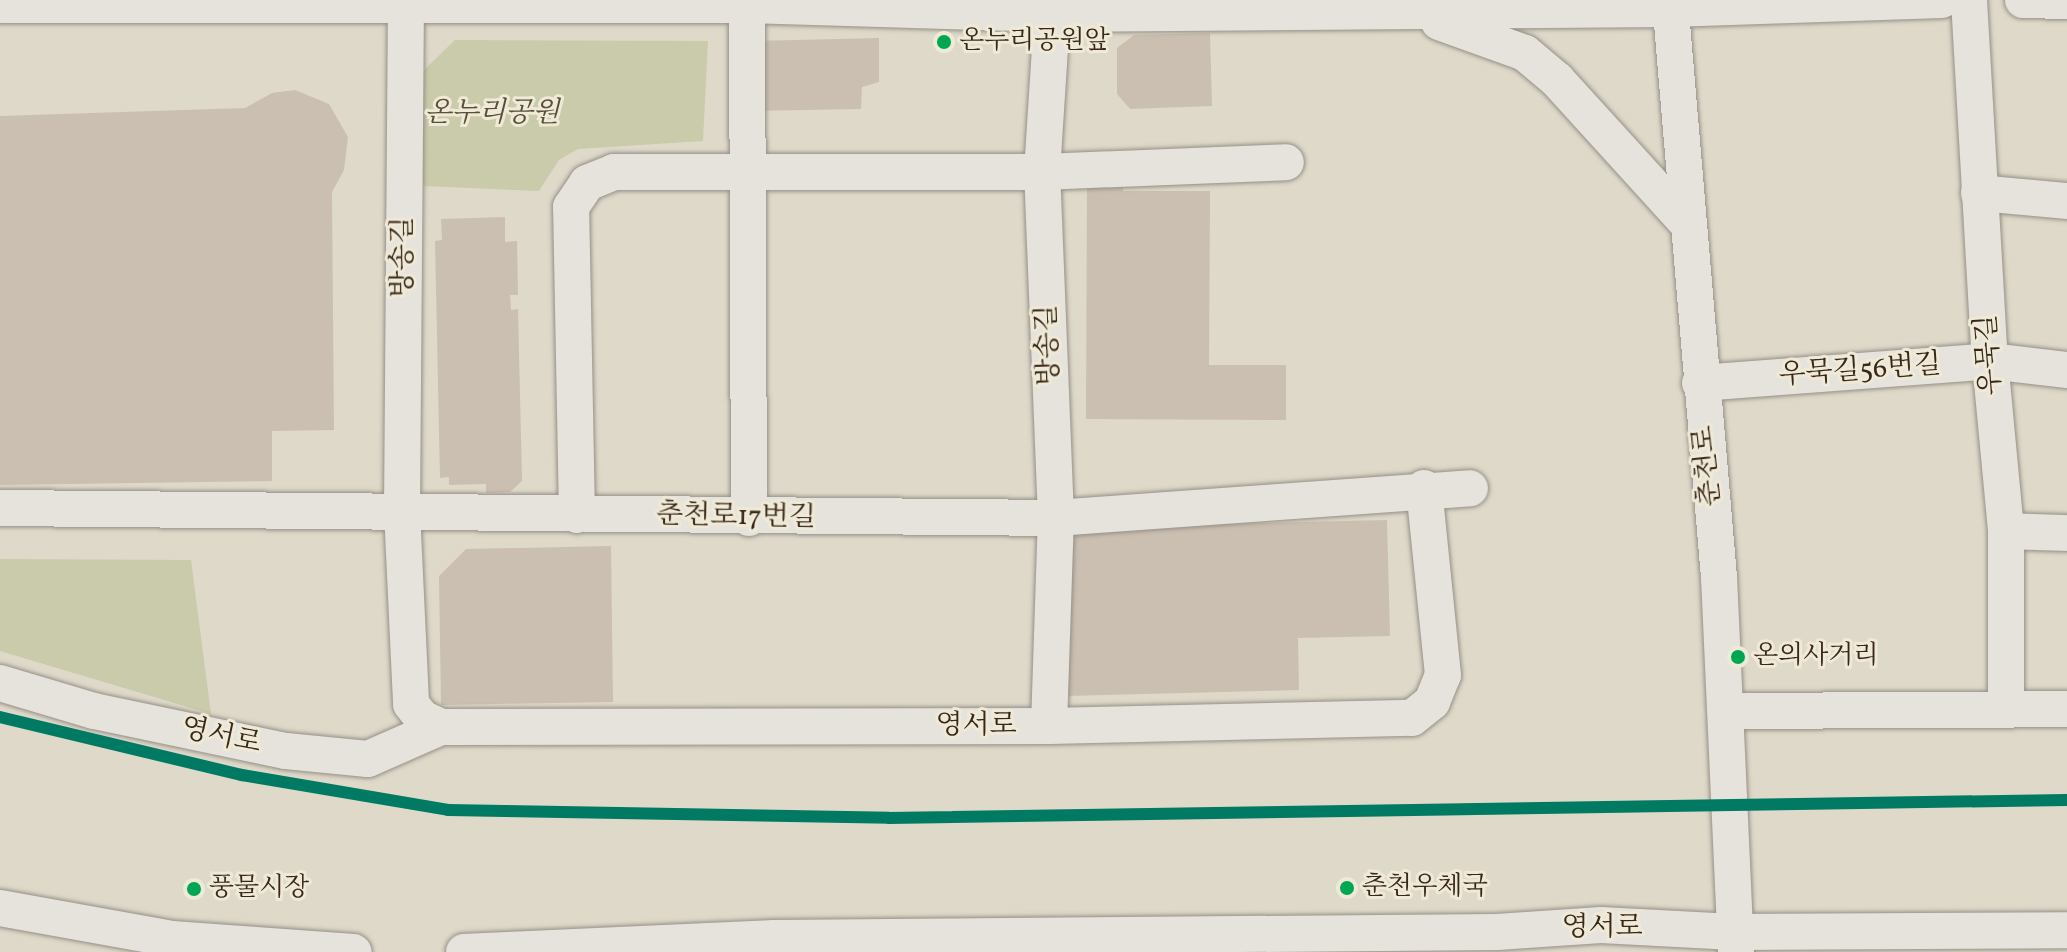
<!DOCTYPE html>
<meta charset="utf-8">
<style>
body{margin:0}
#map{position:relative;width:2067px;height:952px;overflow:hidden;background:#dfd9ca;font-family:Vollkorn,"Noto Serif KR",serif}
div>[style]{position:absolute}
.green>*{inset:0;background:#cacbaa}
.building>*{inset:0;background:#cbbfb2}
.roads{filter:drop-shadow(0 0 2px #959086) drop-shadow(0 0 2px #959086)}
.minor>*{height:36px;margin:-18px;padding:0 18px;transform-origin:18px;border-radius:18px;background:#e6e3dc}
.rail-1>*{height:12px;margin:-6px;padding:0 6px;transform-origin:6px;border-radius:6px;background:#007a62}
.dots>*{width:22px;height:22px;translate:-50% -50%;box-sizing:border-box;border:4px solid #efe9d7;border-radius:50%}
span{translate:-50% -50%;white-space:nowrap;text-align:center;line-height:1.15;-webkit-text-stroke:6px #efe9d7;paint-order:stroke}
.bus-label{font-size:26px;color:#392819}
.left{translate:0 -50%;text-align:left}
.park-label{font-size:28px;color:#594e37;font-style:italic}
.street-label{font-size:28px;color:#392819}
</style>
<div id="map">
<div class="green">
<div style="clip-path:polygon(455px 40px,708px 41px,703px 141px,578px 149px,559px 160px,539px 191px,423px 186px,415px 107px,425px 69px)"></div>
<div style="clip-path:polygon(0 559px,191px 560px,211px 714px,0 651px)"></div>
</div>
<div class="building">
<div style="clip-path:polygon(1210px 33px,1212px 106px,1130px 109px,1117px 94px,1117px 48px,1134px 35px)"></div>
<div style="clip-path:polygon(879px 38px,879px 82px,862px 87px,861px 109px,747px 111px,746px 41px)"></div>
<div style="clip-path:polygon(295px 90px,329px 104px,348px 137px,344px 170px,332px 192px,334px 430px,272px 431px,272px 481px,0 485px,0 116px,245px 108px,272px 93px)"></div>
<div style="clip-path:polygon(1087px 183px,1123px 183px,1123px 191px,1210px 191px,1209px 365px,1286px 365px,1286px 420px,1086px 419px)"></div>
<div style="clip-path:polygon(505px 217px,505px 242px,517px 241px,518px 295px,510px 295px,511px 310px,518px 309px,522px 481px,510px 492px,486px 493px,486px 484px,449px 485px,449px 477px,440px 478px,435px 241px,442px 240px,441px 219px)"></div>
<div style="clip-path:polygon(1387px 520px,1390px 636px,1298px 638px,1299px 690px,1065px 696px,1061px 528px)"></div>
<div style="clip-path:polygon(611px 546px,613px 702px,441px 705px,439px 576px,466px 549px)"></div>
</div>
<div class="roads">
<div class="minor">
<div style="left:406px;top:0;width:511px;rotate:90.45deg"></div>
<div style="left:402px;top:511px;width:193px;rotate:87.3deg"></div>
<div style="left:411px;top:704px;width:18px;rotate:52deg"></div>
<div style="left:422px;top:718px;width:21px;rotate:25deg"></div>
<div style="left:441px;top:727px;width:608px;rotate:-0.09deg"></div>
<div style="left:1049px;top:726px;width:363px;rotate:-1.3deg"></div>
<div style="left:1412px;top:718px;width:26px;rotate:-39deg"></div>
<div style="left:1432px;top:702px;width:29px;rotate:-68deg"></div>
<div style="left:1443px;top:675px;width:188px;rotate:-95.8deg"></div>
<div style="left:1670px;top:0;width:579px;rotate:85.15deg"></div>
<div style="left:1719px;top:577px;width:375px;rotate:87.4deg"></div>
<div style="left:1969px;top:0;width:362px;rotate:86.7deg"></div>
<div style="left:1990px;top:361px;width:171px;rotate:84.6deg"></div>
<div style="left:2006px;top:531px;width:179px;rotate:90deg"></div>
<div style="left:2023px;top:0;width:44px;rotate:1.3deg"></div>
<div style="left:0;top:5px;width:747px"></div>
<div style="left:747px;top:5px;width:305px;rotate:1.7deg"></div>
<div style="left:1052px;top:14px;width:618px;rotate:-0.46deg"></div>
<div style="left:1670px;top:9px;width:272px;rotate:-1.9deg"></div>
<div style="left:747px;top:5px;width:513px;rotate:89.78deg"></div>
<div style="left:1439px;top:22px;width:91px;rotate:19.8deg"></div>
<div style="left:1525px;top:53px;width:42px;rotate:40.2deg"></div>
<div style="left:1557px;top:80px;width:195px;rotate:47.7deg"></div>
<div style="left:1979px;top:193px;width:88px;rotate:5.2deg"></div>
<div style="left:1700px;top:383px;width:291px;rotate:-4.3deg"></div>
<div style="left:1990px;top:361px;width:78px;rotate:6.7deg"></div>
<div style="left:0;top:508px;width:1056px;rotate:0.54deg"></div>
<div style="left:1056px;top:518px;width:415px;rotate:-4.1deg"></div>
<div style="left:577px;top:515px;width:308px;rotate:-91.1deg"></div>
<div style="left:571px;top:207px;width:29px;rotate:-56deg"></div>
<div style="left:587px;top:183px;width:29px;rotate:-22deg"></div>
<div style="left:614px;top:172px;width:428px"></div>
<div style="left:1042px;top:172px;width:244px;rotate:-2.3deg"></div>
<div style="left:2006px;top:531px;width:61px;rotate:1.9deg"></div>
<div style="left:0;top:683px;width:98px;rotate:16.6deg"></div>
<div style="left:94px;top:711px;width:196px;rotate:11.8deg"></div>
<div style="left:286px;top:751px;width:82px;rotate:5.6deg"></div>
<div style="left:368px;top:759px;width:80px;rotate:-23.7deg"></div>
<div style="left:1728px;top:711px;width:339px;rotate:-0.3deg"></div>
<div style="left:1049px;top:726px;width:208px;rotate:-88.1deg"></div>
<div style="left:1056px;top:518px;width:346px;rotate:-92.3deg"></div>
<div style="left:1042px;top:172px;width:172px;rotate:-86.3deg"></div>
<div style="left:0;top:908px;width:175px;rotate:10.2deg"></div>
<div style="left:172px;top:939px;width:182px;rotate:4.1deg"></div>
<div style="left:464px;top:952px;width:310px;rotate:-2.6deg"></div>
<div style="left:774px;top:938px;width:723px;rotate:-0.48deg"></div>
<div style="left:1497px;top:932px;width:104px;rotate:-3.9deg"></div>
<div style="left:1601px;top:925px;width:133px;rotate:3deg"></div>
<div style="left:1734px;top:932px;width:333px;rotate:-0.3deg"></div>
</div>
</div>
<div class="rail-1">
<div style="left:0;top:717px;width:249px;rotate:13.5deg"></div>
<div style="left:242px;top:775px;width:209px;rotate:9.6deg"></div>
<div style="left:448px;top:810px;width:441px;rotate:1deg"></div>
<div style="left:889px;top:818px;width:1178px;rotate:-0.88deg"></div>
</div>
<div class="dots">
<div style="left:944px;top:42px;background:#00a651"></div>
<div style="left:1738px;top:657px;background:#00a651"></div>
<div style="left:1347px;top:888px;background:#00a651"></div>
<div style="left:194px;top:889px;background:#00a651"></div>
</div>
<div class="bus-label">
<span class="left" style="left:959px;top:42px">온누리공원앞</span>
<span class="left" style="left:1753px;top:657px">온의사거리</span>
<span class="left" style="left:1362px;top:888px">춘천우체국</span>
<span class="left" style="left:209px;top:889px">풍물시장</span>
</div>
<div class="park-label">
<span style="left:492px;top:114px">온누리공원</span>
</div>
<div class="street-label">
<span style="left:404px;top:257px;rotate:-90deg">방송길</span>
<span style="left:1049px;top:345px;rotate:-92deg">방송길</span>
<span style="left:1990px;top:355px;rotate:-94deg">우묵길</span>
<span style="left:1860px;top:371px;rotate:-4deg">우묵길56번길</span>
<span style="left:1708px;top:466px;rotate:-96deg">춘천로</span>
<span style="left:736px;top:517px;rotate:1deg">춘천로17번길</span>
<span style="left:976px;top:726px">영서로</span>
<span style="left:221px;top:737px;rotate:12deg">영서로</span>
<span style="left:1602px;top:928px">영서로</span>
</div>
</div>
